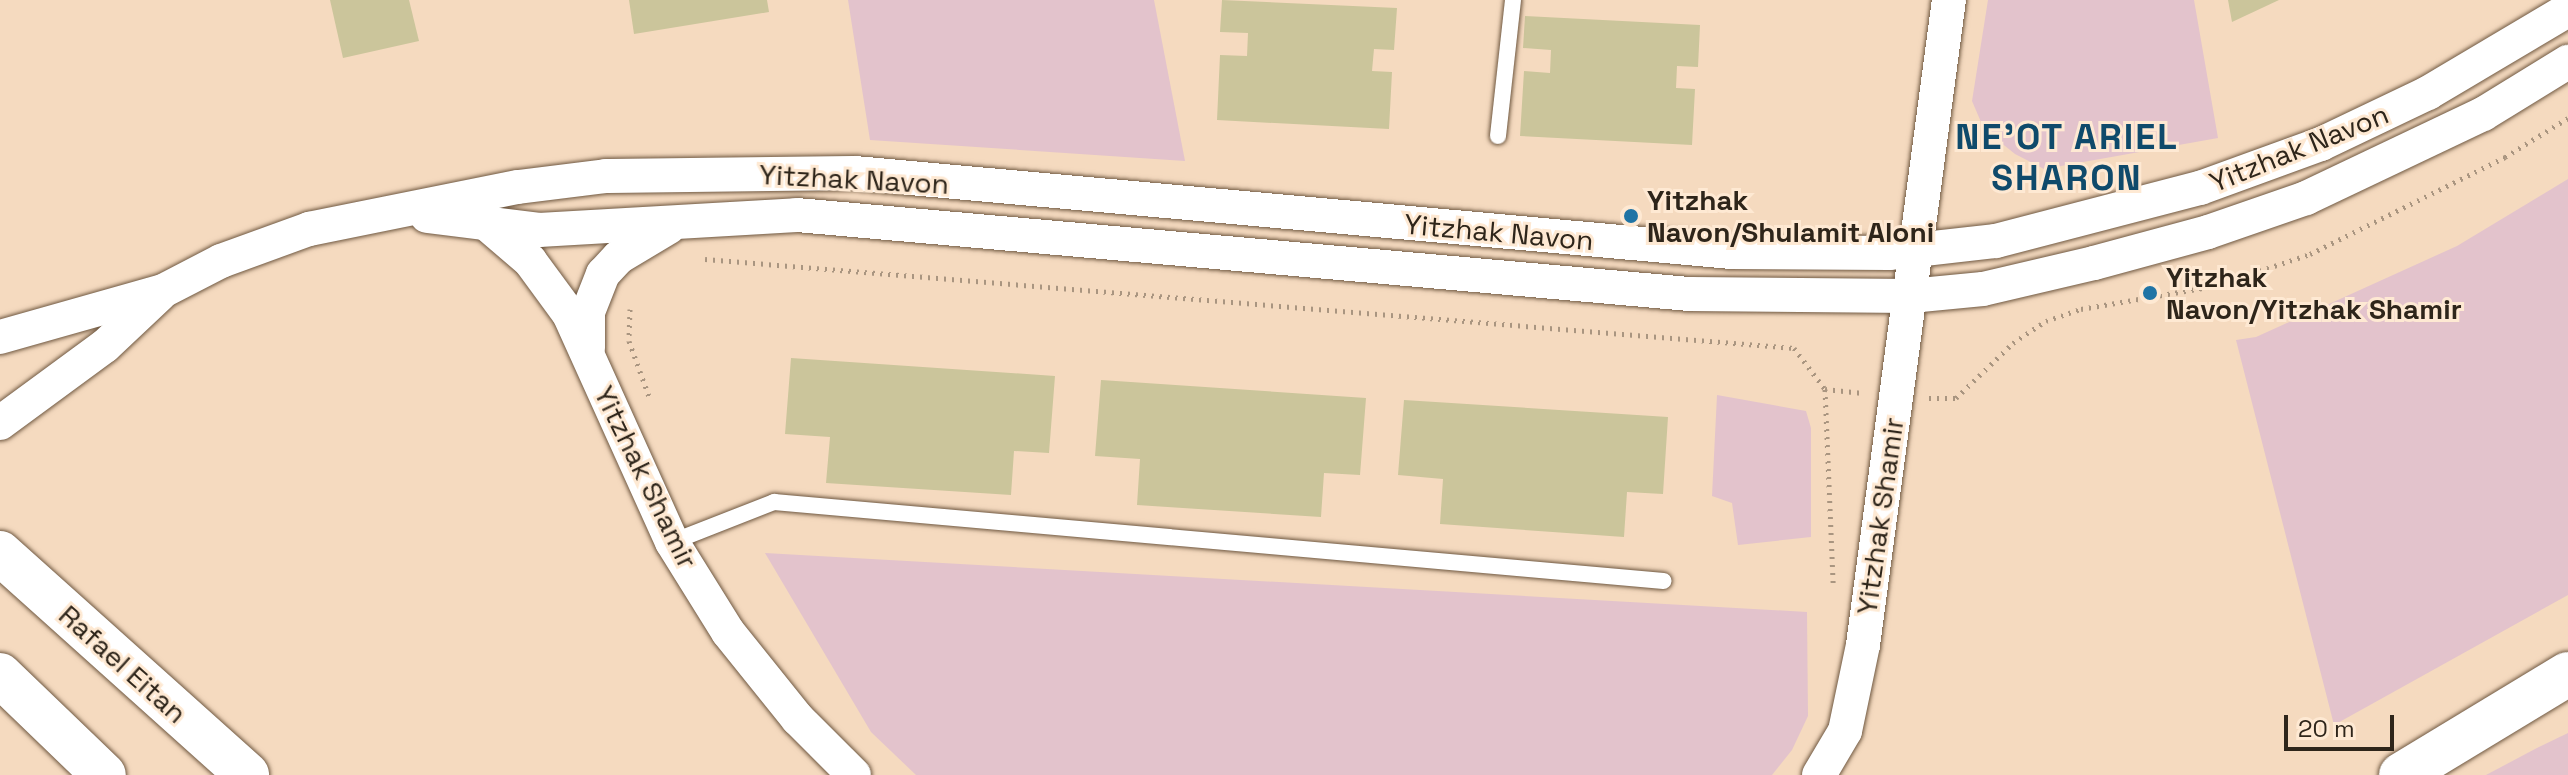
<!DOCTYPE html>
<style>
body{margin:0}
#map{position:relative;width:2568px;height:775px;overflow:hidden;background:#f5dabf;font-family:"Space Grotesk",sans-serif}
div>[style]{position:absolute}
.green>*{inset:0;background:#e3c3cc}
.building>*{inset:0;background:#cbc59b}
.path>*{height:5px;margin-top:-2.5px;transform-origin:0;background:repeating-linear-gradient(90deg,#a99580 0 2px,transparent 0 8px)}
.roads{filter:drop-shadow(0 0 2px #6f5841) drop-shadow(0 0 2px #6f5841)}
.service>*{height:16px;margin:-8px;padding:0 8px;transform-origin:8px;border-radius:8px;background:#fff}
.minor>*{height:34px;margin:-17px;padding:0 17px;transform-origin:17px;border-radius:17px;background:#fff}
.secondary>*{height:44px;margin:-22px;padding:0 22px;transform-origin:22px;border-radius:22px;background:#fff}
.dots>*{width:22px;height:22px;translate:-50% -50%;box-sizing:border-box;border:4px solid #fee9d3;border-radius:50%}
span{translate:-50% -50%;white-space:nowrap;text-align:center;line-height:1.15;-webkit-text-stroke:6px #fee9d3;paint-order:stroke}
.street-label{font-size:28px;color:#2e251a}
.poi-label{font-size:28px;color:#2e251a;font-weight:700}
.left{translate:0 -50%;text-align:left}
.district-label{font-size:36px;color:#0f4a6b;font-weight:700;letter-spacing:2px}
.scale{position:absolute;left:2284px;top:715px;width:110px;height:36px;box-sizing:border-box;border:4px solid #2e251a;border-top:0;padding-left:10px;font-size:24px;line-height:28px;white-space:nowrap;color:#2e251a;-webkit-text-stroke:6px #fee9d3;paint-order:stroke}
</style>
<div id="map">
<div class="green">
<div style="clip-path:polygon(848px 0,1154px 0,1185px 161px,870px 140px)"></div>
<div style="clip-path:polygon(1988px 0,2194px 0,2218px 138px,2044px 169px,2015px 154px,1984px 129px,1972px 101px)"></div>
<div style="clip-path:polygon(2568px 179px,2568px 595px,2334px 725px,2236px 340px,2256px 337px,2457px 246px)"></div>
<div style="clip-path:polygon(1717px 395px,1806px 411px,1811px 428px,1811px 537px,1738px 545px,1732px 503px,1712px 496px)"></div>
<div style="clip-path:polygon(765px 553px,1807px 612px,1808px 716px,1792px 750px,1772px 775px,916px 775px,871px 732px)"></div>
<div style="clip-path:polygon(2568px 733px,2568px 775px,2486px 775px,2535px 749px)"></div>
</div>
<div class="building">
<div style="clip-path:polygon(330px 0,409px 0,419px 41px,343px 58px)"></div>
<div style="clip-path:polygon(629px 0,767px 0,769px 12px,634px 34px)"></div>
<div style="clip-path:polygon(1222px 0,1397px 8px,1394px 50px,1374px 49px,1372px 71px,1392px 72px,1389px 129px,1217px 120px,1220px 55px,1247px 56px,1248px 33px,1220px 32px)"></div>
<div style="clip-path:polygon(2228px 0,2279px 0,2232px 22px)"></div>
<div style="clip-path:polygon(1525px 16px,1700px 25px,1698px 67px,1677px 66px,1676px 88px,1695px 89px,1692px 145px,1520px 136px,1524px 71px,1550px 73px,1551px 50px,1523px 48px)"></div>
<div style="clip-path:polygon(791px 358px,1055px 376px,1049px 453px,1014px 451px,1011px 495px,826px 483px,830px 437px,785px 434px)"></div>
<div style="clip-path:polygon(1101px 380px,1366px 398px,1360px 475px,1324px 473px,1321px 517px,1137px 505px,1140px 459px,1095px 456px)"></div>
<div style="clip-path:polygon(1404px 400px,1668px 417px,1663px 494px,1627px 492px,1624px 537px,1440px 524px,1443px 479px,1398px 475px)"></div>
</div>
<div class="path">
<div style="left:705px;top:259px;width:1093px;rotate:4.67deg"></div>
<div style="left:1794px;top:348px;width:51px;rotate:52.9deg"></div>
<div style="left:1825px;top:389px;width:194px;rotate:87.6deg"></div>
<div style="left:630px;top:309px;width:32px;rotate:92deg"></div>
<div style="left:629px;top:341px;width:62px;rotate:70.1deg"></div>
<div style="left:1825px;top:389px;width:38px;rotate:6deg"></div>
<div style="left:1929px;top:398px;width:27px"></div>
<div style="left:1956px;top:398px;width:79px;rotate:-44deg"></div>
<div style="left:2013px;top:343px;width:40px;rotate:-34deg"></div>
<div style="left:2046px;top:321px;width:37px;rotate:-19deg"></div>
<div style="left:2081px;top:309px;width:135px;rotate:-9.8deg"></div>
<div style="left:2214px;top:286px;width:101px;rotate:-18.4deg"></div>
<div style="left:2310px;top:254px;width:218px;rotate:-26.4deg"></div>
<div style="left:2505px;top:157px;width:74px;rotate:-31.8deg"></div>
</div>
<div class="roads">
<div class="service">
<div style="left:1498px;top:136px;width:137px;rotate:-83.7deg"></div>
<div style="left:672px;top:542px;width:110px;rotate:-21.4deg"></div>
<div style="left:774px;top:502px;width:893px;rotate:5.07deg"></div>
</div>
<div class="minor">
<div style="left:427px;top:216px;width:113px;rotate:7.1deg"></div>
<div style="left:539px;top:230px;width:258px;rotate:-3.3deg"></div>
<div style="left:797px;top:215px;width:896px;rotate:5.06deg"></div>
<div style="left:1690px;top:294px;width:220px;rotate:0.5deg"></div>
<div style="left:1910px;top:296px;width:73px;rotate:-5.5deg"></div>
<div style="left:1983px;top:289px;width:114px;rotate:-13.2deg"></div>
<div style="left:2094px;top:263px;width:118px;rotate:-15.2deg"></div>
<div style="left:2208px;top:232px;width:104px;rotate:-19.1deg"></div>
<div style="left:2306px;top:198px;width:196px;rotate:-25.4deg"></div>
<div style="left:2483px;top:114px;width:100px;rotate:-31.5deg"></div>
<div style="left:487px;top:224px;width:57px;rotate:40.7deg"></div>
<div style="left:530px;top:261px;width:66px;rotate:53.7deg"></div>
<div style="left:569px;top:314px;width:250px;rotate:65.7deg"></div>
<div style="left:672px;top:542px;width:106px;rotate:58.1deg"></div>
<div style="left:728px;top:632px;width:112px;rotate:51.2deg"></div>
<div style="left:798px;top:719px;width:79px;rotate:45deg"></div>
<div style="left:0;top:337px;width:169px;rotate:-15.8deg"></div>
<div style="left:163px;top:291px;width:65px;rotate:-27.3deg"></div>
<div style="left:221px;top:261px;width:94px;rotate:-20deg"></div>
<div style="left:309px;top:229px;width:213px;rotate:-11.4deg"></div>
<div style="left:518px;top:187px;width:89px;rotate:-7.1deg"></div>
<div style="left:606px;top:176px;width:249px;rotate:-0.7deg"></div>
<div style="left:855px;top:173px;width:880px;rotate:5.15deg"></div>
<div style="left:1731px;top:252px;width:158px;rotate:0.4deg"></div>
<div style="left:1889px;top:253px;width:108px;rotate:-6.4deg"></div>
<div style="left:1996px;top:241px;width:211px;rotate:-14.6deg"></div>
<div style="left:2200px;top:188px;width:129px;rotate:-20deg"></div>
<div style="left:2321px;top:144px;width:119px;rotate:-25.5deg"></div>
<div style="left:2428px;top:93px;width:163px;rotate:-30.7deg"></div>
<div style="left:588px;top:348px;width:36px;rotate:-90deg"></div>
<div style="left:588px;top:312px;width:41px;rotate:-68.5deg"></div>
<div style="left:603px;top:274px;width:23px;rotate:-47deg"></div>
<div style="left:619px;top:257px;width:58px;rotate:-31deg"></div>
<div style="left:0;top:423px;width:130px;rotate:-36.3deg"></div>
<div style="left:105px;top:346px;width:76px;rotate:-43.4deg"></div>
<div style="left:1819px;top:775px;width:51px;rotate:-59.4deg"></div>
<div style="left:1845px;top:731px;width:88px;rotate:-78.2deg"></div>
<div style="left:1863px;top:645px;width:651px;rotate:-82.41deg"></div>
</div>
<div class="secondary">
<div style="left:0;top:553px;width:332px;rotate:41.9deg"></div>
<div style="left:0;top:675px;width:144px;rotate:43.9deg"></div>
<div style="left:2401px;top:775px;width:195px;rotate:-31.2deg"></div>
</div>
</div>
<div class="dots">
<div style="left:1631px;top:216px;background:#2074a5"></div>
<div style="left:2150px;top:293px;background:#2074a5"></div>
</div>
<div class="street-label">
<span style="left:2299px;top:148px;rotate:-22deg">Yitzhak Navon</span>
<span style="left:854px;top:179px;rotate:3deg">Yitzhak Navon</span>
<span style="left:1499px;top:232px;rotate:5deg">Yitzhak Navon</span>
<span style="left:646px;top:477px;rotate:64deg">Yitzhak Shamir</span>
<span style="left:1880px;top:516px;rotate:-82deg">Yitzhak Shamir</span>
<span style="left:123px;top:664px;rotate:42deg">Rafael Eitan</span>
</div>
<div class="poi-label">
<span class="left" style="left:1647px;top:216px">Yitzhak<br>Navon/Shulamit Aloni</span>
<span class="left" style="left:2166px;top:293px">Yitzhak<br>Navon/Yitzhak Shamir</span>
</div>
<div class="district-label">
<span style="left:2067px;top:158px">NE'OT ARIEL<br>SHARON</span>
</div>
<div class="scale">20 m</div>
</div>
